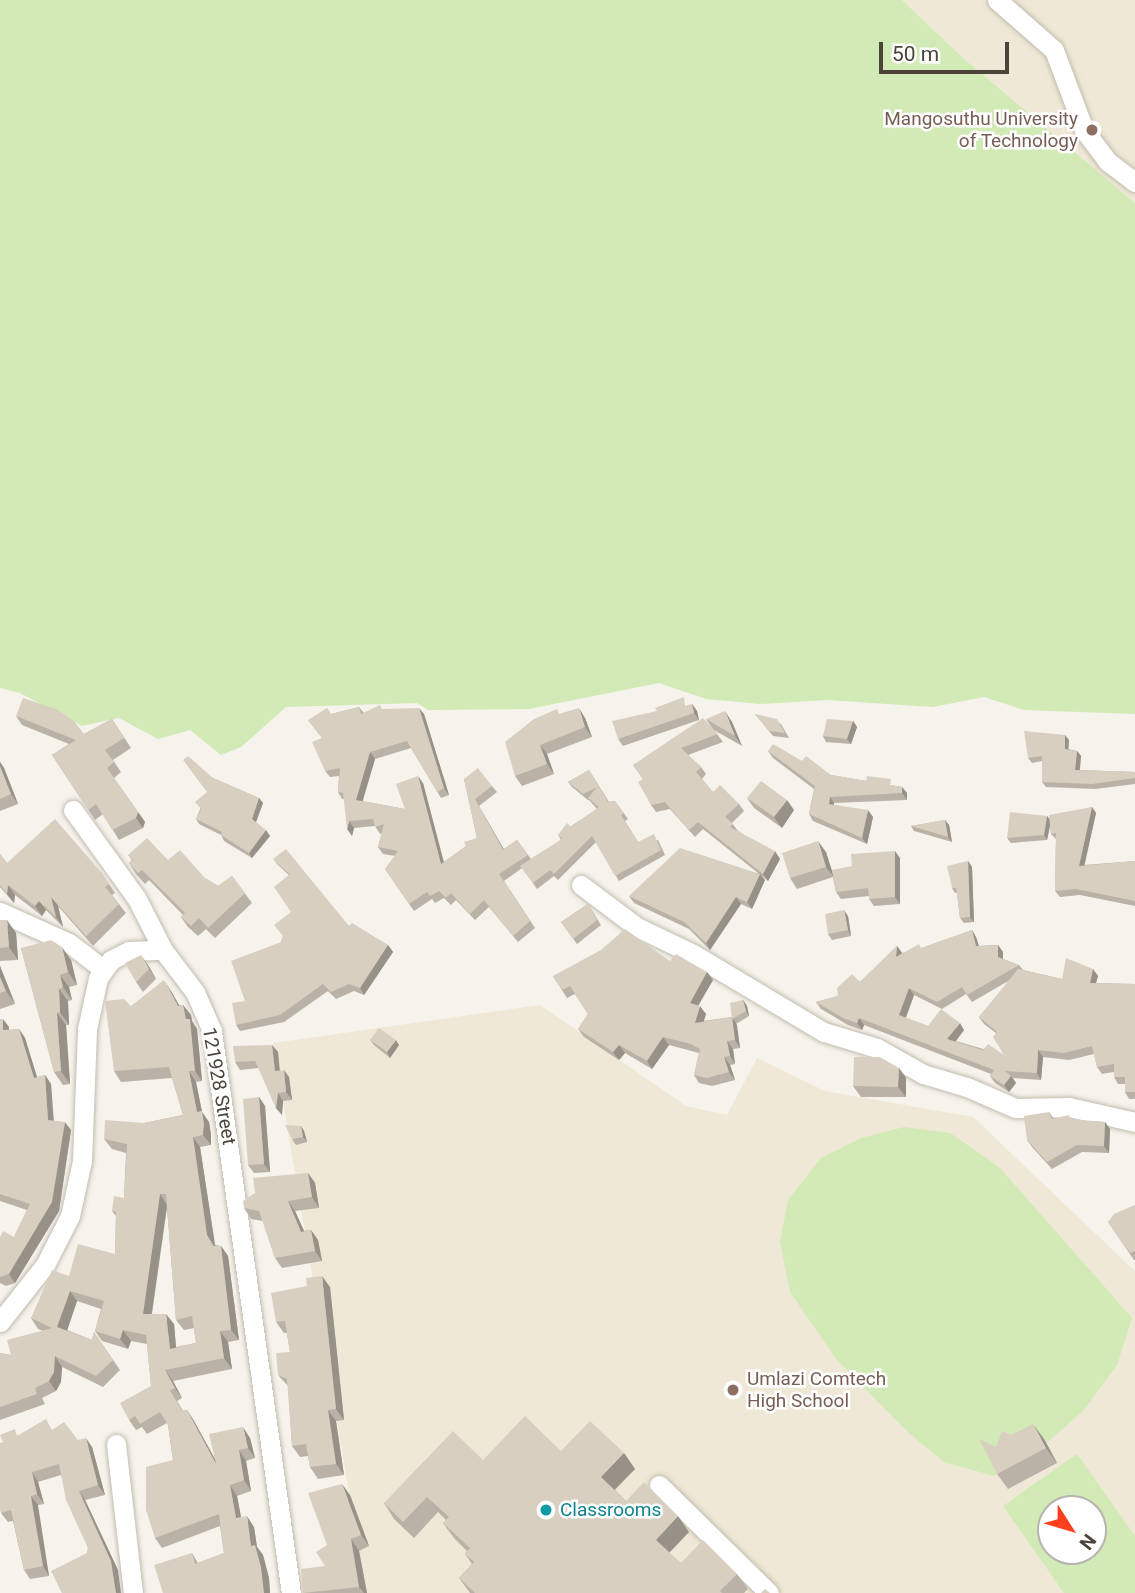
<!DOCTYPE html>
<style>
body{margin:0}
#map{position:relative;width:1135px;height:1593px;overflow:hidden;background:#f6f3ec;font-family:Roboto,sans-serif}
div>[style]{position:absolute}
.education>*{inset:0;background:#efe8d6}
.green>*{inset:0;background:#d2eab5}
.roads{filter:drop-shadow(0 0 2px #c2bbae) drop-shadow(0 0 2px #c2bbae)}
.minor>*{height:19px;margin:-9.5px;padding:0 9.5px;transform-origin:9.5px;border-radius:9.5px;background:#fff}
.wall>*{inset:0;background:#bab2a6}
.shaded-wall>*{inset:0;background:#979187}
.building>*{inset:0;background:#d8cfc1}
.dots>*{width:19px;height:19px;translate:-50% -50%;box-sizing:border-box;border:4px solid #fff;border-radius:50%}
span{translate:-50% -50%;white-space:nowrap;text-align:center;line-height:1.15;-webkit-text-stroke:5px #fff;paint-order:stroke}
.education-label{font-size:19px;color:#785e54}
.right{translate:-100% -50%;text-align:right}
.left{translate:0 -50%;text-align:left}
.street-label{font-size:19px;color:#4b4439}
.culture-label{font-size:19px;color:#0d838f}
.north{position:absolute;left:1037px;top:1495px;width:70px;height:70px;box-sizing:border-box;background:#fff;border:2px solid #b7b4b0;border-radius:50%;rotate:127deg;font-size:19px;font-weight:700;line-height:28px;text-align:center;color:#4b4439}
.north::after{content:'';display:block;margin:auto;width:24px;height:32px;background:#fc3f1d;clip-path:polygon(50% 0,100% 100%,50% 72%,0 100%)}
.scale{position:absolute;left:879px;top:42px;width:130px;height:32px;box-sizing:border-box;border:4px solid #4b4439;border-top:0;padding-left:9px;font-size:21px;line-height:24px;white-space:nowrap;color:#4b4439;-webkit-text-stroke:5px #fff;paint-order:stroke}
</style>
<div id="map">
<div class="education">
<div style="clip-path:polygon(902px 0,1135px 0,1135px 203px,962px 57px)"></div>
<div style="clip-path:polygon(evenodd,540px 1005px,686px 1106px,727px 1115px,757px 1058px,825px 1091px,973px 1117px,1135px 1271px,1135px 1593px,366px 1593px,273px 1043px,540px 1005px,1051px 1509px,1093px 1509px,1093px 1551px,1051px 1551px,1051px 1509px)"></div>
</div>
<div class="green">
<div style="clip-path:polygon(0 0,902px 0,962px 57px,1135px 203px,1135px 714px,1024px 710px,984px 697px,933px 707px,827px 700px,760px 704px,706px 699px,659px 683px,529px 709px,428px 710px,417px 703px,286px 707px,241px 747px,221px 755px,190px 730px,158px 739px,119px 718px,82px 726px,20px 693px,0 688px)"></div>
<div style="clip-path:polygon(904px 1127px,950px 1133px,999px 1167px,1132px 1318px,1117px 1365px,1084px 1410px,1043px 1446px,994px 1476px,944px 1462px,909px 1433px,837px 1360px,790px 1292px,780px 1242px,788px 1200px,821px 1158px,861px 1138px)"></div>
<div style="clip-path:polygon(evenodd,1077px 1454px,1135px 1536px,1135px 1593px,1064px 1593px,1003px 1506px,1077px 1454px,1051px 1509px,1093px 1509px,1093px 1551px,1051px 1551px,1051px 1509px)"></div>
</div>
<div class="roads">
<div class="minor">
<div style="left:997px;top:0;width:76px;rotate:41.3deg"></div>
<div style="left:1054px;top:50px;width:85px;rotate:69.4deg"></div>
<div style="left:1084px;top:130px;width:39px;rotate:53deg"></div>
<div style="left:1107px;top:161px;width:35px;rotate:37deg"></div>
<div style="left:73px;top:810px;width:110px;rotate:54.3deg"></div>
<div style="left:137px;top:899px;width:57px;rotate:63deg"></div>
<div style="left:581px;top:885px;width:70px;rotate:36.9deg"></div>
<div style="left:637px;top:927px;width:62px;rotate:25.7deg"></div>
<div style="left:693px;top:954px;width:152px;rotate:30.8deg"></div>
<div style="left:824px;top:1032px;width:55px;rotate:16.8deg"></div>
<div style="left:877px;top:1048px;width:53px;rotate:29.5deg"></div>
<div style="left:923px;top:1074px;width:46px;rotate:16.5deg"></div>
<div style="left:967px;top:1087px;width:52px;rotate:23.6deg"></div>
<div style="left:1015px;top:1108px;width:54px;rotate:-1.1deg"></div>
<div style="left:1069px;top:1107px;width:68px;rotate:12.8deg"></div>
<div style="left:0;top:912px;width:76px;rotate:24.2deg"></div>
<div style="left:69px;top:943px;width:43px;rotate:37.4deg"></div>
<div style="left:0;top:1322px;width:73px;rotate:-51.7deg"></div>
<div style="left:45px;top:1265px;width:55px;rotate:-63deg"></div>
<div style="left:70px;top:1216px;width:56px;rotate:-77.7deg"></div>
<div style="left:82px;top:1161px;width:132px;rotate:-87.8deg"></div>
<div style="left:87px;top:1029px;width:52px;rotate:-77.8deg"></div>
<div style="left:98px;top:978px;width:22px;rotate:-54deg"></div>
<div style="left:111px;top:960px;width:20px;rotate:-27deg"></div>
<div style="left:129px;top:951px;width:34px;rotate:-2deg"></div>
<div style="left:163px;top:950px;width:53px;rotate:52.7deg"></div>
<div style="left:195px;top:992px;width:43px;rotate:66.4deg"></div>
<div style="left:212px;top:1031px;width:568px;rotate:82deg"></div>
<div style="left:116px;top:1444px;width:150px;rotate:83.5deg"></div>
<div style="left:659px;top:1485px;width:154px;rotate:44.5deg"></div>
</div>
</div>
<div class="wall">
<div style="clip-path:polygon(692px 704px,697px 711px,699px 720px,623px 746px,618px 739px)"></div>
<div style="clip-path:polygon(359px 707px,364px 713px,383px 709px,424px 714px,449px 795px,441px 798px,411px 748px,375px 759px,362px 801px,405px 809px,423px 783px,444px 862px,477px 838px,464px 779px,492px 786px,497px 792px,479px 806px,504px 849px,517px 840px,531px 859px,561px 840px,558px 835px,597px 809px,589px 800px,588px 800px,572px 787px,568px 782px,589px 770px,609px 802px,615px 801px,628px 819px,625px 821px,638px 842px,658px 840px,665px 855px,619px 881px,596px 842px,558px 880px,554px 876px,537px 889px,522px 868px,504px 881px,535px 928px,518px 942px,489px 907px,475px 920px,456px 900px,451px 905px,444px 898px,435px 903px,432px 899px,414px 911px,385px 869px,395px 856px,383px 854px,378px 847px,382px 833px,380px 834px,375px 826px,354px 828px,352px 836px,344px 799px,342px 799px,338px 792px,339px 776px,330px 777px,325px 771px,322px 738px,308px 720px)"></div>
<div style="clip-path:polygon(560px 714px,585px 718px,592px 737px,547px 754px,554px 774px,522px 786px,515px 776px)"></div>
<div style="clip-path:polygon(755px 714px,781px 724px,789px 738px,773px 736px)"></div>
<div style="clip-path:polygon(16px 716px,84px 734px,112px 719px,131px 748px,113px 760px,121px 772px,114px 778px,145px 822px,143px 828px,119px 840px,103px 814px,95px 820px,52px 755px,69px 744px,22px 725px)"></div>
<div style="clip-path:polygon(706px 719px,732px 722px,742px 746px,714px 730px,723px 742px,688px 755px,701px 767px,706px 774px,702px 779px,713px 792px,739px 804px,744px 811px,732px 823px,738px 831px,780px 859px,768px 881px,761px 875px,765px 880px,752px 909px,741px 904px,710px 950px,689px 929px,634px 903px,629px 896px,758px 873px,703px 829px,695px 837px,670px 809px,656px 812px,651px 805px,643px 779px,633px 765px,712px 728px)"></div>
<div style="clip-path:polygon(853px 721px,857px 727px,851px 744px,826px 742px,823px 736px)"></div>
<div style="clip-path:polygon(1069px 740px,1068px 749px,1077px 751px,1081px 756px,1080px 770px,1135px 772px,1135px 784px,1095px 789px,1046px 787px,1042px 782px,1042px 761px,1032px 763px,1028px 758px)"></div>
<div style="clip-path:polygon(768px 751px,802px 761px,831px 775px,902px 787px,907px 793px,907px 800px,834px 803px,834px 805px,873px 817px,867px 844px,813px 821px,809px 814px,814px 789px,773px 758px)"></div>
<div style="clip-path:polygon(0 762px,4px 768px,18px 804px,0 811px)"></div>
<div style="clip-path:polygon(213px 778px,259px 798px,263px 803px,256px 823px,270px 836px,252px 858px,224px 841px,221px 835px,199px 824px,196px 819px)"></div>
<div style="clip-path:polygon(747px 798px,794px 810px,782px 828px,754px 808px)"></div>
<div style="clip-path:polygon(1092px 807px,1096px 813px,1084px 865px,1135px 861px,1135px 906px,1080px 895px,1060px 897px,1055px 891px,1056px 839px,1051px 834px,1050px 825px,1047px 840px,1011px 843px,1007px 838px,1047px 816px,1050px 820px)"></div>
<div style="clip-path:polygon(945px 820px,949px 825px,952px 842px,914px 831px,911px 826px)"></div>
<div style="clip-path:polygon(826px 852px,833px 876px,900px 858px,900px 904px,874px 906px,869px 899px,869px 896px,841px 899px,836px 892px,833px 877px,797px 889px,790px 878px)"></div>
<div style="clip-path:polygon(0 854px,7px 863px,101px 872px,115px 893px,112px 895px,126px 913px,93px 946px,58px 906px,63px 927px,46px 910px,42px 916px,15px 895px,14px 903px,0 887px)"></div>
<div style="clip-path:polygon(128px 855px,168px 860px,205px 878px,218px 886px,232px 876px,252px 903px,215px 938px,206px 929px,198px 936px,188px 927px,181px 917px,183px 915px,149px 880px,145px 884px,136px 874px,129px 863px,132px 860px)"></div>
<div style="clip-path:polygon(273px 859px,349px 926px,388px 945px,393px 952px,364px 995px,354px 991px,336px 999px,328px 991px,284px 1022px,240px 1031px,236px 1025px,245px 1001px,281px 942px,291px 912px,289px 875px,278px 865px)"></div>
<div style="clip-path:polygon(968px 861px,972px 867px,974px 922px,964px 923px,960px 918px,957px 893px,955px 893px,952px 888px)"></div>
<div style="clip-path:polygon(588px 904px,601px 925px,577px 944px,561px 922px)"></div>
<div style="clip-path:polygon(848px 916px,851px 936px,832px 940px,828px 934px)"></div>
<div style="clip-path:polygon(0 920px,16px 933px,18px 960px,0 961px)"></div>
<div style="clip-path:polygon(evenodd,972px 930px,976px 937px,979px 946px,998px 945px,1003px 952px,1003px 959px,1019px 965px,1023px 970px,1062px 979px,1093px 969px,1098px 976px,1096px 983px,1135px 984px,1135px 1099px,1129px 1099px,1125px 1092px,1125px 1084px,1118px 1084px,1114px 1077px,1114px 1072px,1102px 1074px,1097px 1067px,1094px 1054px,1069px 1060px,1043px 1057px,1041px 1080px,1013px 1078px,1016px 1083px,1009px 1092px,995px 1083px,990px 1076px,991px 1074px,864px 1025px,862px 1030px,848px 1025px,821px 1009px,816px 1002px,838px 996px,860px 982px,897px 946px,902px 953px,922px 948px,972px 930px,1010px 980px,979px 1017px,984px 1024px,996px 1033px,1004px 1055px,956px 1041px,964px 1030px,928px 1026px,906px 1018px,914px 995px,942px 1009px,966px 994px,972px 1002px,1010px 980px)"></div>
<div style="clip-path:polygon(21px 948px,71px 960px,77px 985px,69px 987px,72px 1000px,68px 1001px,69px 1025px,66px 1025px,70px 1084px,63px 1085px,54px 1072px)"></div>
<div style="clip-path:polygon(670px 961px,707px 972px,713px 980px,698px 1006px,706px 1014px,703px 1021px,732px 1017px,743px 1000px,747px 1006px,749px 1016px,736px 1024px,740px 1048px,733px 1049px,735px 1064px,730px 1065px,735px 1080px,712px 1086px,699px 1083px,694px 1075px,699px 1053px,669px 1045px,652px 1069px,625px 1053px,619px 1060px,584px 1037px,578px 1029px,588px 1014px,575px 994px,567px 998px,553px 976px)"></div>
<div style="clip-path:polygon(148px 965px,156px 979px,143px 992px,136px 982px)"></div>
<div style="clip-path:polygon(0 966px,15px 1004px,0 1009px)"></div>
<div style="clip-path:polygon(evenodd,171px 991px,179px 1005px,183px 1005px,191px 1015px,192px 1021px,197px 1029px,202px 1081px,196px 1082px,202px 1112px,209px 1122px,211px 1135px,211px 1145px,200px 1147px,215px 1245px,221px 1246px,228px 1256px,239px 1340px,228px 1342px,232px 1369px,173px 1381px,182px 1398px,177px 1401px,183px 1411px,187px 1410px,194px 1421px,215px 1459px,250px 1438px,255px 1458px,246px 1461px,251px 1491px,237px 1496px,241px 1517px,254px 1527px,257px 1547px,263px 1555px,269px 1578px,270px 1593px,163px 1593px,192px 1553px,198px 1563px,224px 1553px,220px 1526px,162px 1548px,155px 1538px,173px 1460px,168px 1425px,167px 1423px,147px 1434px,142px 1427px,136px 1430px,129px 1420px,151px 1386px,147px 1344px,131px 1341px,128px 1349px,102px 1341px,95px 1331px,101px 1309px,77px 1301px,67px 1330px,92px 1340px,94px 1332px,120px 1370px,103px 1387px,62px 1367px,61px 1382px,56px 1391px,42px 1398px,45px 1404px,0 1420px,0 1353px,11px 1355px,43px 1331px,38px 1329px,31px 1318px,69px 1276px,115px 1254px,116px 1216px,112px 1211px,124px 1198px,126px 1153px,112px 1149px,104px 1139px,144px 1123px,183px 1115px,172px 1078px,121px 1082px,114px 1071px,131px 1006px,171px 991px,167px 1208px,176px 1320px,184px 1330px,194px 1328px,196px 1343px,176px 1347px,174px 1324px,152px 1314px,167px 1208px)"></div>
<div style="clip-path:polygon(0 1019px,9px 1027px,9px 1030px,19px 1029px,25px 1038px,37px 1077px,45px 1075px,51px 1084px,54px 1121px,71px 1130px,59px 1211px,15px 1283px,6px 1286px,0 1283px,0 1237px,14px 1237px,27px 1210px,0 1201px)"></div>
<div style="clip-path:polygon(370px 1040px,399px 1045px,390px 1058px,374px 1045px)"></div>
<div style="clip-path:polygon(272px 1045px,278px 1052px,280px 1070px,289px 1077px,292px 1100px,283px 1101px,282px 1115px,276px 1108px,259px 1068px,240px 1070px,235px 1062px)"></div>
<div style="clip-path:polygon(899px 1068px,906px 1078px,906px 1097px,861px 1097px,853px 1086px)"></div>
<div style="clip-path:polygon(259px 1097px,265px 1106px,270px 1172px,254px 1173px,248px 1165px)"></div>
<div style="clip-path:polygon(1049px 1112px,1054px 1119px,1105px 1122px,1110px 1129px,1109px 1153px,1082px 1152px,1052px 1169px,1032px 1147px,1027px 1140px)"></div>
<div style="clip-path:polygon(301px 1126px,304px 1131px,307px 1142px,296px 1145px,292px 1139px)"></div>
<div style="clip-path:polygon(308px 1173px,315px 1183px,319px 1208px,295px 1211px,304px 1231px,311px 1230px,318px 1240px,322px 1261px,282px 1268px,275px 1258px,263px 1221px,251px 1219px,244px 1208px)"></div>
<div style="clip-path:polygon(1135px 1205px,1135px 1260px,1134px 1260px,1108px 1222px)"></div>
<div style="clip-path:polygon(330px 1287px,344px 1420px,336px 1421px,344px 1475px,318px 1479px,310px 1467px,308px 1456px,300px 1457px,292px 1446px,288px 1386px,278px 1375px,290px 1352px,287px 1333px,284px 1333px,276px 1322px)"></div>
<div style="clip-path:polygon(53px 1430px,92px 1447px,105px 1495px,85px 1500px,118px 1570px,87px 1553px,88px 1548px,61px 1475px,38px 1482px,44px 1504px,38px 1505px,38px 1514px,49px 1576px,30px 1579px,24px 1570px,13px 1521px,8px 1522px,1px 1513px,3px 1442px,19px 1435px)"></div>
<div style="clip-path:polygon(1011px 1435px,1044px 1439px,1057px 1463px,1008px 1489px,997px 1474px,996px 1447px)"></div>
<div style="clip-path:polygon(561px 1451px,624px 1453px,635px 1469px,615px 1490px,626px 1501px,689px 1532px,669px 1553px,681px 1563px,737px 1574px,748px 1589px,744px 1593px,470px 1593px,459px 1578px,472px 1564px,465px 1554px,467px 1551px,454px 1538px,443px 1523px,446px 1520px,438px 1512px,414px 1538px,394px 1519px,384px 1503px,483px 1460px)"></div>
<div style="clip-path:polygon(350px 1495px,369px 1546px,359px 1551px,367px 1593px,303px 1593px,325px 1566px,327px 1545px)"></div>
</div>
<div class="shaded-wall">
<div style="clip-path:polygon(692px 704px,697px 711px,699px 720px,694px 713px)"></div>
<div style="clip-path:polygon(419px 708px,424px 714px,449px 795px,444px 788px)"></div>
<div style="clip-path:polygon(579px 708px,585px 718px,592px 737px,585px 727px)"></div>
<div style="clip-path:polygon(725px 711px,732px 722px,742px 746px,735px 736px)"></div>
<div style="clip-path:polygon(853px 721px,857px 727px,851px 744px,847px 739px)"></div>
<div style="clip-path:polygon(1065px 735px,1069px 740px,1068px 754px,1065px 749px)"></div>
<div style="clip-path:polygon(540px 745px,547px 754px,554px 774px,547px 764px)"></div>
<div style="clip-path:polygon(1077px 751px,1081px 756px,1079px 775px,1075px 770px)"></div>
<div style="clip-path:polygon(370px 752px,375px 759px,361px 807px,356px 800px)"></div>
<div style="clip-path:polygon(0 762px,4px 768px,18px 804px,11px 794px,0 770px)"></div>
<div style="clip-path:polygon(418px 776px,423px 783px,446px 871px,441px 864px)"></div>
<div style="clip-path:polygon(902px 787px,907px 793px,907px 800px,902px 793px)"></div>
<div style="clip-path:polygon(830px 797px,834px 803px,834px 811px,829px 804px)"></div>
<div style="clip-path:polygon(259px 798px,263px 803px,255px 824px,252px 819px)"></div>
<div style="clip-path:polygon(787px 800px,794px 810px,782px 828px,774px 817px)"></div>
<div style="clip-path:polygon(1092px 807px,1096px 813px,1083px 872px,1079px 866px)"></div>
<div style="clip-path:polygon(868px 810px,873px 817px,867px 844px,862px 838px)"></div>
<div style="clip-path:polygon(138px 812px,145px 822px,143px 828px,136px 818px)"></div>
<div style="clip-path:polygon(1047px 816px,1051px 821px,1047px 840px,1044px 835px)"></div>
<div style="clip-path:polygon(945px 820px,949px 825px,952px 842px,948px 837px)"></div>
<div style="clip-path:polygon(349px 821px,354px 828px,352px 836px,347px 829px)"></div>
<div style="clip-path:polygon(266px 830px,270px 836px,252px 858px,249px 853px)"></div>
<div style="clip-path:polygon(818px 841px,826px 852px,834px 877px,826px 867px)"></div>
<div style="clip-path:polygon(775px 851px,780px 859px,768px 881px,763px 874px)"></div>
<div style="clip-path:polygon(895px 851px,900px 858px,900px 904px,895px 897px)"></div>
<div style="clip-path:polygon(968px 861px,972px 867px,974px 922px,970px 917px)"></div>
<div style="clip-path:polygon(760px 874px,765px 880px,752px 909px,747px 902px)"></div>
<div style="clip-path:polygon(8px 885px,15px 895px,14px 903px,7px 894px)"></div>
<div style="clip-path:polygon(51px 897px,58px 906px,63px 927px,56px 917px)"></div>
<div style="clip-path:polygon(736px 897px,741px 904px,710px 950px,706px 943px)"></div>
<div style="clip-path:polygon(39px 901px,46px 910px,42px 916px,35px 906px)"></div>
<div style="clip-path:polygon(844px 910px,848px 916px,851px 936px,848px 930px)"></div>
<div style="clip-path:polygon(7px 920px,16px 933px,18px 960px,9px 947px)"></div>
<div style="clip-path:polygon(972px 930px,976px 937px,981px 953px,976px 946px)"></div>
<div style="clip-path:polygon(388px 945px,393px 952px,364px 995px,360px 988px)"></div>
<div style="clip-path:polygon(998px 945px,1003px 952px,1003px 964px,998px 957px)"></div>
<div style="clip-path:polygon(897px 946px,902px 953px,896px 957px)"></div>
<div style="clip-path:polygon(62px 947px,71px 960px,77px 985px,68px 972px)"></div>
<div style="clip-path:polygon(141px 955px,148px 965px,156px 979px,149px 969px)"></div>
<div style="clip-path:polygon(0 966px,15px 1004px,6px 991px,0 977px)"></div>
<div style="clip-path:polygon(1093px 969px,1098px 976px,1094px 990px,1090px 983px)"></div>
<div style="clip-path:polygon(707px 972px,713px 980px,695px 1011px,690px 1003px)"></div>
<div style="clip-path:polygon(60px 975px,69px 987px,72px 1000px,63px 987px)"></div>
<div style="clip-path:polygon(164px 980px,171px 991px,185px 1016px,183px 1005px,191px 1015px,192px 1021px,197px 1029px,202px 1081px,195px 1071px,178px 1006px)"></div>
<div style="clip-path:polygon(909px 988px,914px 995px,904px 1022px,899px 1015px)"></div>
<div style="clip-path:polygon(59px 989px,68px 1001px,69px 1025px,60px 1012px)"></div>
<div style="clip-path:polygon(743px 1000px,747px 1006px,749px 1016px,746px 1011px)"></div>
<div style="clip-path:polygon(700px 1006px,706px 1014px,701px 1031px,695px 1023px)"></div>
<div style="clip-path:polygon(57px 1013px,66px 1025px,70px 1084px,61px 1071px)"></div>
<div style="clip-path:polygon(732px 1017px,737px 1025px,740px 1048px,735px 1040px)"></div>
<div style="clip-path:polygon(859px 1018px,864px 1025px,862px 1030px,857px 1023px)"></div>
<div style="clip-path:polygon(3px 1019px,9px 1027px,9px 1039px,3px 1030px)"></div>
<div style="clip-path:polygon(960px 1023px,964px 1030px,952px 1046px,947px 1039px)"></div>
<div style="clip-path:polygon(19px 1029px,25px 1038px,40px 1087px,34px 1078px)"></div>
<div style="clip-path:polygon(663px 1037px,669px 1045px,652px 1069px,647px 1061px)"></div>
<div style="clip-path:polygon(396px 1040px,399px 1045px,390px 1058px,387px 1052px)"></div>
<div style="clip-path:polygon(727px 1041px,733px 1049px,735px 1064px,730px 1056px)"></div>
<div style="clip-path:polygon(272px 1045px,278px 1052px,280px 1078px,275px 1071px)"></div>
<div style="clip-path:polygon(619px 1045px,625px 1053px,619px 1060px,613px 1052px)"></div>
<div style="clip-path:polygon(1038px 1050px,1043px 1057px,1041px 1080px,1037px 1073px)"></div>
<div style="clip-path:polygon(724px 1057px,730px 1065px,735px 1080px,729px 1072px)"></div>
<div style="clip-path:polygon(899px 1068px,906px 1078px,906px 1097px,898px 1087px)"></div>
<div style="clip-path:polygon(284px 1070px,289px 1077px,292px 1100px,286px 1092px)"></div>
<div style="clip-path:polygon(189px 1071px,196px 1082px,202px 1112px,209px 1122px,211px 1135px,211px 1145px,203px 1135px,197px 1112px)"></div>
<div style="clip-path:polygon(45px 1075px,51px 1084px,54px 1129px,48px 1120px)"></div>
<div style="clip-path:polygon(1011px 1076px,1016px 1083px,1009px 1092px,1004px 1085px)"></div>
<div style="clip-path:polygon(278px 1093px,283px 1101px,282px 1115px,276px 1108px)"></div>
<div style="clip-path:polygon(259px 1097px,265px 1106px,270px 1172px,264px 1164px)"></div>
<div style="clip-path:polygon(65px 1122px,71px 1130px,59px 1211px,15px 1283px,9px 1274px)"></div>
<div style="clip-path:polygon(1105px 1122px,1110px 1129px,1109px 1153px,1104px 1146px)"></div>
<div style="clip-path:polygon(301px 1126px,304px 1131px,307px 1142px,303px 1137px)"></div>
<div style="clip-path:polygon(193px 1137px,200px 1147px,215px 1245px,221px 1256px,207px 1235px)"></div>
<div style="clip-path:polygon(308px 1173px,315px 1183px,319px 1208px,312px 1197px)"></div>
<div style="clip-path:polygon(160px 1194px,167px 1205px,150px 1325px,143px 1314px)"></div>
<div style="clip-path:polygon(288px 1201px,295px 1211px,309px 1242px,301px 1232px)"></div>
<div style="clip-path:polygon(311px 1230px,318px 1240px,322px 1261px,315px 1251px)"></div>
<div style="clip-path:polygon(221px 1246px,228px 1256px,239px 1340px,231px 1330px)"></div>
<div style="clip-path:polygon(322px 1276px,330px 1287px,344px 1420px,336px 1409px)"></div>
<div style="clip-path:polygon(70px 1291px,77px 1301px,65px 1337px,57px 1327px)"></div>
<div style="clip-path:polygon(166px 1314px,174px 1324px,177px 1359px,170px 1349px)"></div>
<div style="clip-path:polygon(123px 1330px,131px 1341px,128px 1349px,120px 1339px)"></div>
<div style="clip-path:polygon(220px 1331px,228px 1342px,232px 1369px,224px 1358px)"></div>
<div style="clip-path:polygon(55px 1356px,62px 1367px,61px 1382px,56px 1391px,49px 1381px)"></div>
<div style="clip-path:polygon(165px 1370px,173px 1381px,182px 1398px,175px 1388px)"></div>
<div style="clip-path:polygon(187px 1410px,194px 1421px,223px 1474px,216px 1464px)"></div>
<div style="clip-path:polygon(328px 1410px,336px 1421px,344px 1475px,336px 1464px)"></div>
<div style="clip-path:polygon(1033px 1424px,1044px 1439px,1057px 1463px,1046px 1448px)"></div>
<div style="clip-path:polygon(243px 1427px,250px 1438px,255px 1458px,248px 1448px)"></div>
<div style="clip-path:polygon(86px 1438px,92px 1447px,105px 1495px,98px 1485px)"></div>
<div style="clip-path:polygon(239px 1450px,246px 1461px,251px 1491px,244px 1480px)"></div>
<div style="clip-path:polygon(624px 1453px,635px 1469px,612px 1492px,601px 1477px)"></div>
<div style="clip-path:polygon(32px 1472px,38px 1482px,44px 1504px,37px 1494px)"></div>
<div style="clip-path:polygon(342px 1484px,350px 1495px,369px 1546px,361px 1535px)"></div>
<div style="clip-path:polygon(230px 1485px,237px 1496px,243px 1528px,236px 1518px)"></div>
<div style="clip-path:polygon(79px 1491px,85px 1500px,118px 1570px,121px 1593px,116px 1593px)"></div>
<div style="clip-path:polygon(31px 1496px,38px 1505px,49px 1576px,43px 1566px)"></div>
<div style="clip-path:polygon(247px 1516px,254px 1527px,257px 1547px,263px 1555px,269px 1578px,270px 1593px,264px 1593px,251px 1546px)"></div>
<div style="clip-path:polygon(678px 1516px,689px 1532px,667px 1555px,656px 1540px)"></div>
<div style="clip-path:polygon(351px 1539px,359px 1551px,367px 1593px,364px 1593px,359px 1587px)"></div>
</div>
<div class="building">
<div style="clip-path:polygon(684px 697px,685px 706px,692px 704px,694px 713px,618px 739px,612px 721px,657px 711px,655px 708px)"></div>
<div style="clip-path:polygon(23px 698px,56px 709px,74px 721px,84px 734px,112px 719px,124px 738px,105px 750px,114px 762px,107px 768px,138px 812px,136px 818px,112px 830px,96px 804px,88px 810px,52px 755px,76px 740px,16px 716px)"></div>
<div style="clip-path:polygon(380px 705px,382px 709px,419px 708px,444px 788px,437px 792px,407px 741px,370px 752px,356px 800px,405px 809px,396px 784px,418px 776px,441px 864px,466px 846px,464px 842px,477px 838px,464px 779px,478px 768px,492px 786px,475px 799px,503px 850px,517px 840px,528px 855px,499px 874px,530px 921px,513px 936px,484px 900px,470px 914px,451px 893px,446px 898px,439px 891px,430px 896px,427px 892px,409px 904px,385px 869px,398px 851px,378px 847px,384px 824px,375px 827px,373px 819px,349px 821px,347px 829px,343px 793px,338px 792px,340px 768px,325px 771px,312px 742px,322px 738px,308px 720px,327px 708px,331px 714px,359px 707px,361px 714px)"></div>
<div style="clip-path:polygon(579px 708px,585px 727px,540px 745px,547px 764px,515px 776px,505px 742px,534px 719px,557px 709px,559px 714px)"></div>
<div style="clip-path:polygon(725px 711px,735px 736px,706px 719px)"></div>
<div style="clip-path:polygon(755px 714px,777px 719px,785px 733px,769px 731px)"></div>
<div style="clip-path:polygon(703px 718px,718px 734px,681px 748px,701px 767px,696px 772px,713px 792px,720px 785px,739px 804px,725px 817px,733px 824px,730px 827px,775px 851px,763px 874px,698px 822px,689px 830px,665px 802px,651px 805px,638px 782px,643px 779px,633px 765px)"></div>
<div style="clip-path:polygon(827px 719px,853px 721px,847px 739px,823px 736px)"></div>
<div style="clip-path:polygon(1024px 731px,1065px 735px,1065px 749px,1077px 751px,1075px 770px,1135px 772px,1135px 778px,1092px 784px,1042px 782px,1042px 756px,1028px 758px)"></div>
<div style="clip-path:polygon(773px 744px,802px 761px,806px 756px,831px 775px,866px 781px,867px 776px,891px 779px,890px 785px,902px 787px,902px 793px,830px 797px,829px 804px,868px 810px,862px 838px,809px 814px,815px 786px,768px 751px)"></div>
<div style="clip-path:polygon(188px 756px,213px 778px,259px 798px,252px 819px,266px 830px,249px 853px,221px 835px,222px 832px,196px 819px,201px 809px,195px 802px,207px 792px,183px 760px)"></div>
<div style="clip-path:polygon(0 766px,11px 794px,0 799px)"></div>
<div style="clip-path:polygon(589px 770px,608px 802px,615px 801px,624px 813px,621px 815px,638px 842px,654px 834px,661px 850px,615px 876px,592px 836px,554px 874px,550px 870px,533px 883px,520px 866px,562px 839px,558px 835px,567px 823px,571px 827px,599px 807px,588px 798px,597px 787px,583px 794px,568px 782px)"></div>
<div style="clip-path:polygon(761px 781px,787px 800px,774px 817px,747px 798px)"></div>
<div style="clip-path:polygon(1092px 807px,1079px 866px,1135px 861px,1135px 901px,1076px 889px,1055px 891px,1056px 833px,1051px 834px,1049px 815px)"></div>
<div style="clip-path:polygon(1010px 812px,1047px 816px,1044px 835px,1007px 838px)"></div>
<div style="clip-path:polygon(55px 819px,101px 872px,109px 884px,105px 887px,119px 904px,86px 936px,51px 897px,56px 917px,39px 901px,35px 906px,8px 885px,7px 894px,0 885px,0 854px,7px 863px)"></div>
<div style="clip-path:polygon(945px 820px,948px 837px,911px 826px)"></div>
<div style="clip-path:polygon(147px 838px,168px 860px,180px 850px,205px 878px,218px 886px,232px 876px,245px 893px,208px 928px,199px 918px,191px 926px,181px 917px,185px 913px,142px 870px,138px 873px,129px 863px,133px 860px,128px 855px)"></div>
<div style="clip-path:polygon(818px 841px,826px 867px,790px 878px,782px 853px)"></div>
<div style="clip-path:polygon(680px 848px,760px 874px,747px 902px,736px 897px,706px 943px,684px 922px,629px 896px)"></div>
<div style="clip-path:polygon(286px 849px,349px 926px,352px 923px,388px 945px,360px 988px,349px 984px,331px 992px,323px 984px,280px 1015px,236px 1025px,232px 1003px,245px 1001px,231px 961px,281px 942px,283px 936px,274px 925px,291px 912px,274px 887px,290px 874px,273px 859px)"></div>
<div style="clip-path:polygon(895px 851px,895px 897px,869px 899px,868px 888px,836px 892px,832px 870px,852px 866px,851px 854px)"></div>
<div style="clip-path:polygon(968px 861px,970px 917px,960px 918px,956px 888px,952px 888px,947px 866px)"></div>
<div style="clip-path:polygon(588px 904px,597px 920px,573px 939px,561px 922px)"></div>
<div style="clip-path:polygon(844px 910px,848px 930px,828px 934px,825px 914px)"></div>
<div style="clip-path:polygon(0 920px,7px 920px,9px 947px,0 948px)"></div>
<div style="clip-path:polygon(625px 929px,670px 961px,676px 954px,707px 972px,690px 1003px,700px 1006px,695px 1023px,732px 1017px,735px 1040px,727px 1041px,730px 1056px,724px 1057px,729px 1072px,707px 1078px,694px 1075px,700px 1049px,691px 1044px,663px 1037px,647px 1061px,619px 1045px,613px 1052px,578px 1029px,588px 1014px,570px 986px,562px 990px,553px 976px,601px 950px)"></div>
<div style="clip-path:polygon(972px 930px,976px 946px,998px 945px,998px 957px,1019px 965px,967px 995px,962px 987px,937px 1002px,909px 988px,899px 1015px,928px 1026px,941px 1009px,960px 1023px,947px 1039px,983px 1050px,988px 1044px,1004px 1055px,993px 1037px,997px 1032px,979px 1017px,1018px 969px,1062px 979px,1066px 958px,1093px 969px,1090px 983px,1135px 984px,1135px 1092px,1125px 1092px,1125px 1077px,1114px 1077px,1114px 1064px,1097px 1067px,1092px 1046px,1064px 1053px,1038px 1050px,1037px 1073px,1005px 1071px,1011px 1076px,1004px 1085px,990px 1076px,994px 1070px,859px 1018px,857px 1023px,843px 1018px,816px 1002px,838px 996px,837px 988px,852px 974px,860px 982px,897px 946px,896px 957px,919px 944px,921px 948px)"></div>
<div style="clip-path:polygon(51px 940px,62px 947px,68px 972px,60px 975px,63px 987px,59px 989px,60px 1012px,57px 1013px,61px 1071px,54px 1072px,21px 948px)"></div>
<div style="clip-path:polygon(141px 955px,149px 969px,136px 982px,125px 963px)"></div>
<div style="clip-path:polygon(0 977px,6px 991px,0 993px)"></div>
<div style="clip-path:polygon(evenodd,164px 980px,178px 1006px,183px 1005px,186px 1019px,190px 1019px,195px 1071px,189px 1071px,197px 1112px,202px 1111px,204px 1124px,203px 1135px,193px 1137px,207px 1235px,213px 1246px,221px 1246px,231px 1330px,220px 1331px,224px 1358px,165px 1370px,175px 1388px,170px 1390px,182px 1411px,187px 1410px,216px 1464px,209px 1434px,243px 1427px,248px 1448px,239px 1450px,244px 1480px,230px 1485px,236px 1518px,247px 1516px,251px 1546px,255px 1545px,261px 1567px,264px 1593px,163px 1593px,154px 1565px,192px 1553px,195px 1564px,224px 1553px,219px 1514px,155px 1538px,146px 1510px,146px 1467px,173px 1460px,168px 1425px,160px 1412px,140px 1424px,135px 1416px,129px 1420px,120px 1403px,151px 1386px,146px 1335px,123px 1330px,120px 1339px,95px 1331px,104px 1301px,70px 1291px,57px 1327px,92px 1340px,94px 1332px,113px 1360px,96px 1376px,55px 1356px,54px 1372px,49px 1381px,35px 1388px,37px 1394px,0 1407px,0 1353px,11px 1355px,7px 1340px,52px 1328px,31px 1318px,52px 1270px,69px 1276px,78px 1244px,115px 1254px,116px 1212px,112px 1211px,114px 1196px,124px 1198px,127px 1144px,104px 1139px,105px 1120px,144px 1123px,183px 1115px,169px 1067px,114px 1071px,105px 1001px,124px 999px,131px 1006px,164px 980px,160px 1194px,166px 1194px,176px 1320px,192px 1316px,196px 1343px,170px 1349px,166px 1314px,143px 1314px,160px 1194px)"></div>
<div style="clip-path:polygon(743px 1000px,746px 1011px,732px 1019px,730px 1003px)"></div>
<div style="clip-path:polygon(0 1019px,3px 1019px,3px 1030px,19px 1029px,34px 1078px,45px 1075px,48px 1120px,65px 1122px,52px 1202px,9px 1274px,0 1277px,0 1237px,3px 1231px,14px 1237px,30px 1204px,0 1194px)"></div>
<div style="clip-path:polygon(379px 1028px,396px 1040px,387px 1052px,370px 1040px)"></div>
<div style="clip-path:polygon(272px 1045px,275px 1071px,284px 1070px,286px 1092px,278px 1093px,276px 1108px,255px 1061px,235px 1062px,233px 1046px)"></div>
<div style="clip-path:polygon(854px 1057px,880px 1057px,899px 1068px,898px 1087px,853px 1086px)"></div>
<div style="clip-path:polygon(259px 1097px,264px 1164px,248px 1165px,243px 1099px)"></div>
<div style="clip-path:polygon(1049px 1112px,1052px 1119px,1069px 1115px,1070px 1119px,1105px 1122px,1104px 1146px,1077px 1145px,1047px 1162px,1027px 1140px,1024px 1116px)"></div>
<div style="clip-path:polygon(285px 1125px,301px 1126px,303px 1137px,292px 1139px)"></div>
<div style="clip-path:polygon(308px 1173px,312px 1197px,288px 1201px,301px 1232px,311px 1230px,315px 1251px,275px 1258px,259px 1211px,244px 1208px,243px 1201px,255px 1193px,253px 1178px)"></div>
<div style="clip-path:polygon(1135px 1205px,1135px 1251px,1130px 1253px,1108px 1222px,1114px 1214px)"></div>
<div style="clip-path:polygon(322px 1276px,336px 1409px,328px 1410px,336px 1464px,310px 1467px,306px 1444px,292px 1446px,287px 1379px,278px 1375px,276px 1353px,290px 1352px,285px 1321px,276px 1322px,271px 1293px,307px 1286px,306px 1278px)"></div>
<div style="clip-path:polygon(525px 1416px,561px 1451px,590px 1421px,624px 1453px,601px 1477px,626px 1501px,644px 1482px,678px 1516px,656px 1540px,681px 1563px,703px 1540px,737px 1574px,720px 1591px,722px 1593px,475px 1593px,459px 1578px,474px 1562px,465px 1554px,470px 1548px,443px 1523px,449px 1517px,427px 1497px,403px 1522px,384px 1503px,453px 1431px,483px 1460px)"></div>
<div style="clip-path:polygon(46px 1419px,52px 1430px,64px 1422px,78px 1440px,86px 1438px,98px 1485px,79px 1491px,111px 1561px,116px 1593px,62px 1593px,51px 1571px,87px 1553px,88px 1548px,66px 1500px,59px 1464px,32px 1472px,37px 1494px,31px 1496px,32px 1504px,43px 1566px,24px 1570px,11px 1510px,1px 1513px,0 1509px,0 1443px,3px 1442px,0 1435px,15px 1429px,17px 1436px)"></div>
<div style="clip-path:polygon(1033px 1424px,1046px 1448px,997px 1474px,979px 1439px,996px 1447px,1002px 1431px,1011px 1435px)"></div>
<div style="clip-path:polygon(342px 1484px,361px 1535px,351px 1539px,359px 1587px,303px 1593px,301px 1569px,325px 1566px,316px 1552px,327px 1545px,308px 1493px)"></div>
<div style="clip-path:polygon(765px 1589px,770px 1593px,761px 1593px)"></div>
</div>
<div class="dots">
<div style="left:1092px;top:130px;background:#8d6e63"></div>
<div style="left:733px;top:1390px;background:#8d6e63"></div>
<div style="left:546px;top:1510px;background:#0f9aa8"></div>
</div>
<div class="education-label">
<span class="right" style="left:1078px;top:130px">Mangosuthu University<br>of Technology</span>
<span class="left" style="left:747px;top:1390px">Umlazi Comtech<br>High School</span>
</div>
<div class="street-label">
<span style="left:219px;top:1086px;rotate:80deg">121928 Street</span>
</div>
<div class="culture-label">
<span class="left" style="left:560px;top:1510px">Classrooms</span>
</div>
<div class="north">N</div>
<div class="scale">50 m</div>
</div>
